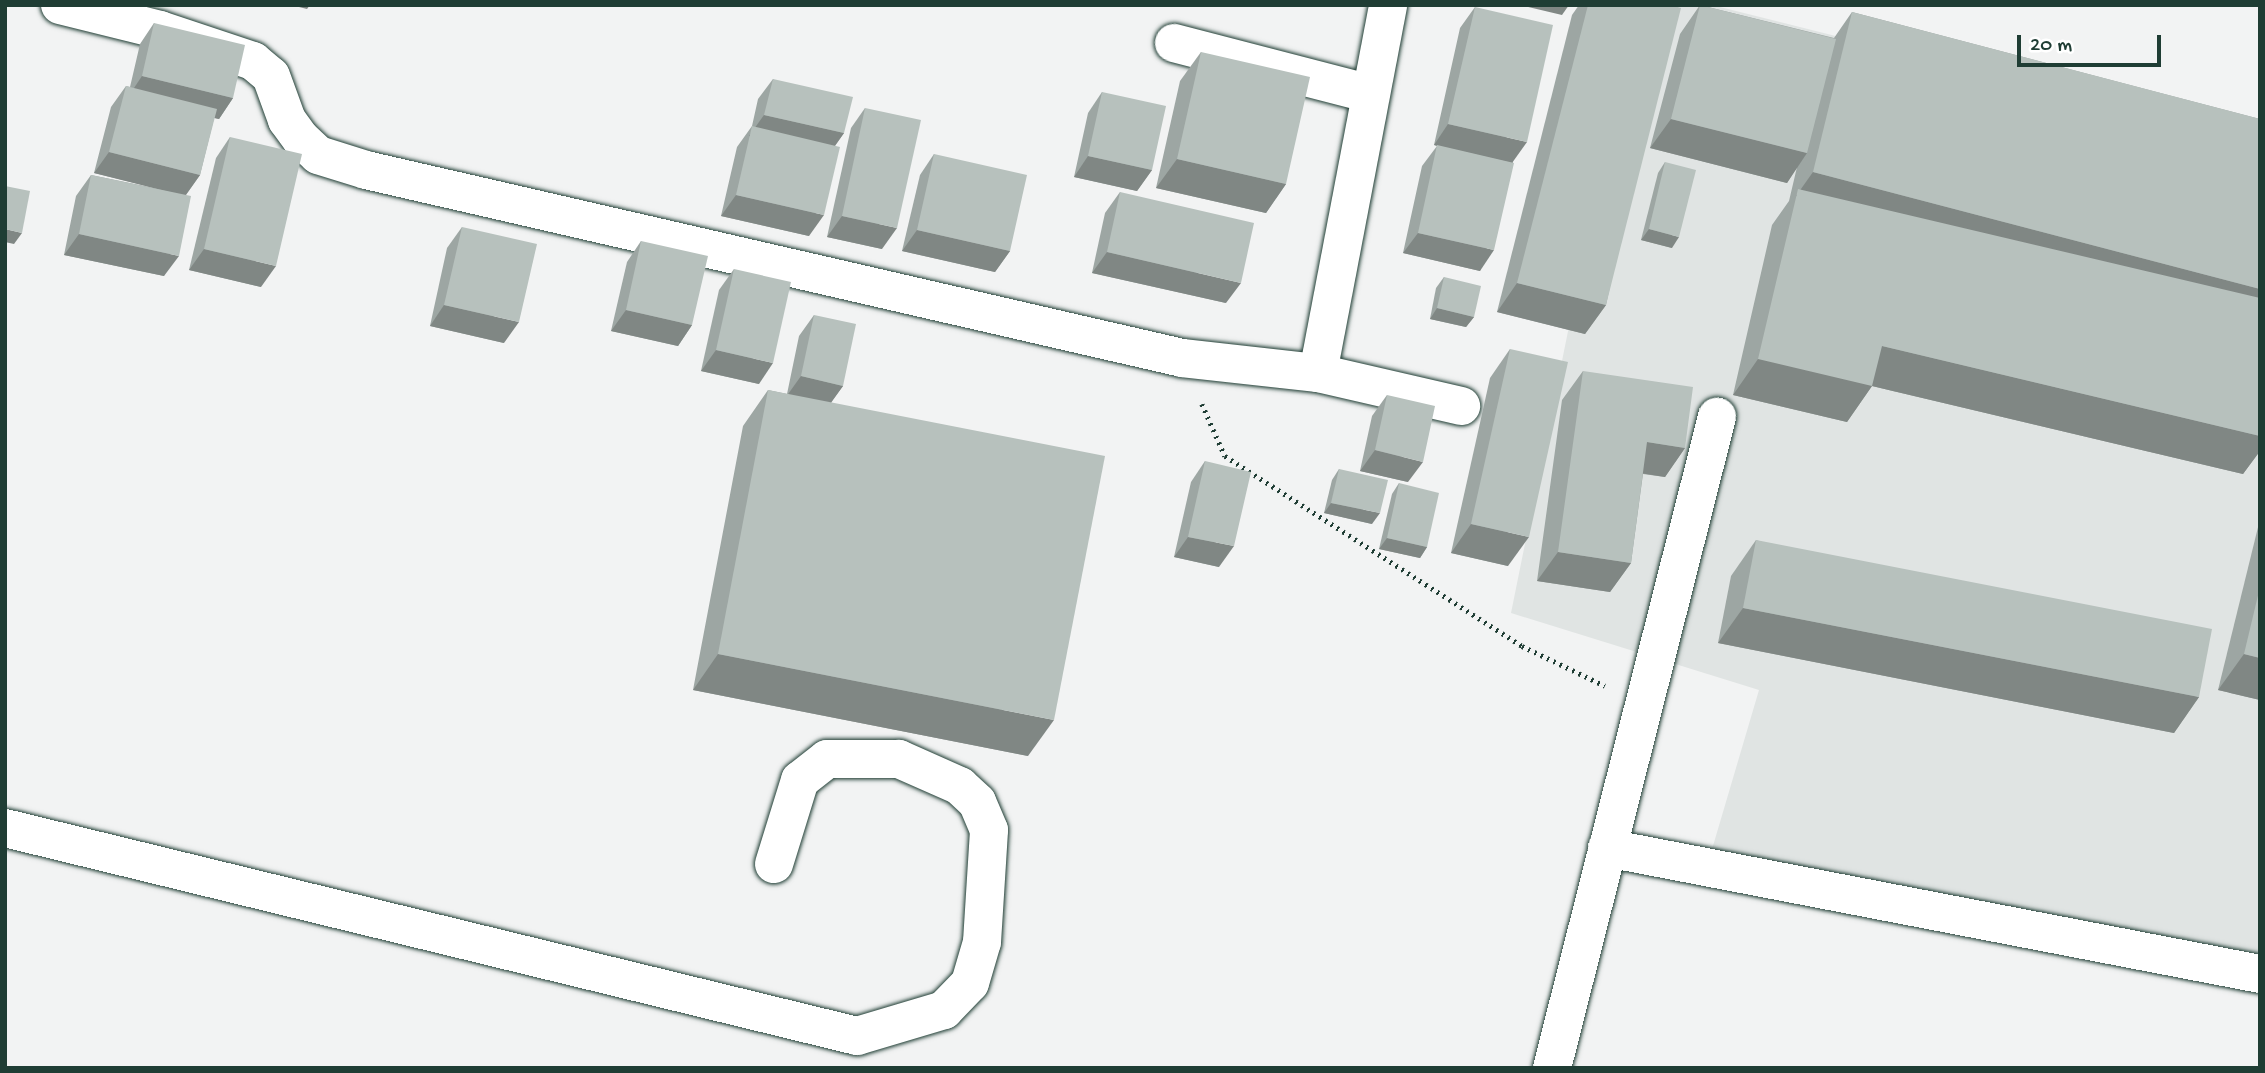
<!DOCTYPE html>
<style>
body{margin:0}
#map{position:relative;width:2265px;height:1073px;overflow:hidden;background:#f2f3f3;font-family:"Gochi Hand",sans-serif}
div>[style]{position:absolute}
.built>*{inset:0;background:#e0e4e3}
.path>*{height:4.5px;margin-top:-2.25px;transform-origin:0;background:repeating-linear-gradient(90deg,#1f3d34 0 2px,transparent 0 7px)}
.roads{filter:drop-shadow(0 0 2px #1f3d34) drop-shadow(0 0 2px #1f3d34)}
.minor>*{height:38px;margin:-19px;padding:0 19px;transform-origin:19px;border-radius:19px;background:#fff}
.wall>*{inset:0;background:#9da6a3}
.shaded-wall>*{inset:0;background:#808784}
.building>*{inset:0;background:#b7c1bd}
span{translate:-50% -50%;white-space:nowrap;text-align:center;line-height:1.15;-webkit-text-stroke:5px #fff;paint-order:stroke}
.frame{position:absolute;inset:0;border:7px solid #1f3d34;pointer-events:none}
.scale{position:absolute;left:2017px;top:35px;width:144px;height:32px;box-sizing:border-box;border:4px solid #1f3d34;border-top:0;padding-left:9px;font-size:21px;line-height:24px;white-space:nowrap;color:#1f3d34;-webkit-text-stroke:5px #fff;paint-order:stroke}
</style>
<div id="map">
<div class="built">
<div style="clip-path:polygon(1634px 5px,1712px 5px,2260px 143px,2260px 973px,1705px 873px,1759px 690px,1511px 613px)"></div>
</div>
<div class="path">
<div style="left:1202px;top:404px;width:57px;rotate:66.1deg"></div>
<div style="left:1225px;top:456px;width:353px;rotate:32.6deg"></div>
<div style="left:1522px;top:646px;width:92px;rotate:25.7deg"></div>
</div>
<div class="roads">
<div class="minor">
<div style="left:60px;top:5px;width:103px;rotate:14deg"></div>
<div style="left:160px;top:30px;width:98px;rotate:18.4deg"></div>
<div style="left:253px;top:61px;width:23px;rotate:40deg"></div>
<div style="left:271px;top:76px;width:47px;rotate:70deg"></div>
<div style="left:287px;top:120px;width:24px;rotate:54deg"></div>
<div style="left:301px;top:139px;width:23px;rotate:43deg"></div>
<div style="left:318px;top:155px;width:50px;rotate:17.4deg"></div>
<div style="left:366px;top:170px;width:837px;rotate:12.97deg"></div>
<div style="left:1182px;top:358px;width:137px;rotate:6.3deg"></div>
<div style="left:1318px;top:373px;width:147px;rotate:13deg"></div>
<div style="left:1174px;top:43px;width:203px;rotate:14.5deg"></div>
<div style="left:1318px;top:373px;width:375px;rotate:-79.2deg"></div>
<div style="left:5px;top:828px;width:877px;rotate:13.72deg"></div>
<div style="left:857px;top:1036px;width:91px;rotate:-16.6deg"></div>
<div style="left:944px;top:1010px;width:37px;rotate:-46deg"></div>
<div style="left:970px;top:983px;width:43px;rotate:-73.7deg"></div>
<div style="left:982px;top:942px;width:112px;rotate:-86.4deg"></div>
<div style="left:989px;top:830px;width:30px;rotate:-113deg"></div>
<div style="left:977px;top:802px;width:23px;rotate:-137deg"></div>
<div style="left:960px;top:786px;width:67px;rotate:-156.1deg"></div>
<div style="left:899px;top:759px;width:72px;rotate:180deg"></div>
<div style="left:827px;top:759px;width:34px;rotate:142deg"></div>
<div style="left:800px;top:780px;width:88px;rotate:107.2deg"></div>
<div style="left:1607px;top:848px;width:665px;rotate:10.92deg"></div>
<div style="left:1552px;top:1068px;width:672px;rotate:-75.78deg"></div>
</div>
</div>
<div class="wall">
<div style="clip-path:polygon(1579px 5px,1671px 5px,1606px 305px,1585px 334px,1497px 312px,1572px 15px)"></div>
<div style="clip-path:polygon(1700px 5px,1834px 38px,1852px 12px,2260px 119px,2260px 451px,2243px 474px,1872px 386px,1847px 422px,1733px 395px,1772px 225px,1789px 201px,1797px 167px,1787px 183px,1650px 148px,1680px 34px)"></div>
<div style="clip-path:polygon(1475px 7px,1513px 163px,1480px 271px,1403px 253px,1422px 166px,1437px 146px,1434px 145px,1460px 28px)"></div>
<div style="clip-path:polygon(154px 23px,233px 98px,219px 119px,214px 118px,200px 175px,186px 195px,164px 276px,64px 255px,76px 196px,91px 175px,159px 189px,94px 173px,111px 107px,126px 86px,130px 87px,140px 44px)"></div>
<div style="clip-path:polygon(1201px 52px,1286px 184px,1266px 213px,1156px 188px,1180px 81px)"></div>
<div style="clip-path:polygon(773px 79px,844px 133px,835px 146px,809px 236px,721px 216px,737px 147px,752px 126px,758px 99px)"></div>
<div style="clip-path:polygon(1102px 92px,1152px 170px,1137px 191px,1074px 177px,1088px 113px)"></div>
<div style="clip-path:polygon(865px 108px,882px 249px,827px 237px,851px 128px)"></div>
<div style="clip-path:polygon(230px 137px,261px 287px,189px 270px,216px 158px)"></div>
<div style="clip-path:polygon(934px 154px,1010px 251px,995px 272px,902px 251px,920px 175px)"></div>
<div style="clip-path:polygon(1665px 162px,1672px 248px,1641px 240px,1658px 173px)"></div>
<div style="clip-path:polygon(1120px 192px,1226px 303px,1092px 273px,1105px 213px)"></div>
<div style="clip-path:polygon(462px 227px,504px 343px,430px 326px,447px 248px)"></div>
<div style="clip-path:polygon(641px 241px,692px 325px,678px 346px,611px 331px,627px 262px)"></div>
<div style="clip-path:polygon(734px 269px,759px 384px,701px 371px,719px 290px)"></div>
<div style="clip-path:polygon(1444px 277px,1474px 317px,1466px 327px,1430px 319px,1436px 288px)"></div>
<div style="clip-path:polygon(814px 315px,843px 386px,831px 402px,1028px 756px,693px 690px,743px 426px,768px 390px,787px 394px,799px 336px)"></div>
<div style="clip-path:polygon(1510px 349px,1508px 566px,1451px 553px,1490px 378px)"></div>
<div style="clip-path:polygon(1583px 371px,1685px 448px,1665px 477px,1643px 474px,1631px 563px,1610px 592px,1537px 581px,1562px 400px)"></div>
<div style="clip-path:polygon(1387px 395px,1408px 482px,1360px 471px,1372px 416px)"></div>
<div style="clip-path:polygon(1205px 461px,1219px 567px,1174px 557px,1191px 482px)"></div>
<div style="clip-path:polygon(1339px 469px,1372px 524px,1324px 513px,1332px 480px)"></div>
<div style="clip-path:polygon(1399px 483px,1427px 547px,1420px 558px,1379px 549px,1392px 494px)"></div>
<div style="clip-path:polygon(2260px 519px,2260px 700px,2218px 690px)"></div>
<div style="clip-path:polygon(1756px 540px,2199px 697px,2174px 733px,1718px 643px,1731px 576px)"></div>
</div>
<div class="shaded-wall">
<div style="clip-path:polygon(291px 5px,310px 5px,307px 9px)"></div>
<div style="clip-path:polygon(1520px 5px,1569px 5px,1562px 15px)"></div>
<div style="clip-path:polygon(142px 76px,233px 98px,219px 119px,128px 97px)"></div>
<div style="clip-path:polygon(764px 115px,844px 133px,829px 154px,749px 136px)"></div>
<div style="clip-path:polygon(1671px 119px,1807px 153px,1787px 183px,1650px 148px)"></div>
<div style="clip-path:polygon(1448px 124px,1527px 142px,1512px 163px,1434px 145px)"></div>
<div style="clip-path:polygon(109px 152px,200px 175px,185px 196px,94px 173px)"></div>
<div style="clip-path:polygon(1088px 156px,1152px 170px,1137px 191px,1074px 177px)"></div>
<div style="clip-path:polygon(1177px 159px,1286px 184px,1266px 213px,1156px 188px)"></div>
<div style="clip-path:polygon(1813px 172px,2260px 289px,2260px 331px,1796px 196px)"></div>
<div style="clip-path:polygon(736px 195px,824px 215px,809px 236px,721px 216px)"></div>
<div style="clip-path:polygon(842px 216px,897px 228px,882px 249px,827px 237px)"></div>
<div style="clip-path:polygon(5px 229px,22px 233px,14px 244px,5px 242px)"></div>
<div style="clip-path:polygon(1649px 229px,1679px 237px,1672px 248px,1641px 240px)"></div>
<div style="clip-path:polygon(917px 230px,1010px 251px,995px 272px,902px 251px)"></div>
<div style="clip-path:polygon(1418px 233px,1494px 250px,1480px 271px,1403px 253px)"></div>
<div style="clip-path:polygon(79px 234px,179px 256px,164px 276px,64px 255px)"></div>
<div style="clip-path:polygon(204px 249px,276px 266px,261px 287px,189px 270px)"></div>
<div style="clip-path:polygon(1107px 252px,1241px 283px,1226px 303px,1092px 273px)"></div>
<div style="clip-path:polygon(1517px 283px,1606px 305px,1585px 334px,1497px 312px)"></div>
<div style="clip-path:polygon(444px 305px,519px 322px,504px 343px,430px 326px)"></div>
<div style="clip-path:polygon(1437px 308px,1474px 317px,1466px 327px,1430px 319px)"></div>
<div style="clip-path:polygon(626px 310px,692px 325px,678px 346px,611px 331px)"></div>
<div style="clip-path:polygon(1882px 346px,2260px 436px,2260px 451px,2243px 474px,1872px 386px,1847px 422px,1733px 395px,1758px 359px)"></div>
<div style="clip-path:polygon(716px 350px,773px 363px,759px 384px,701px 371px)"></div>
<div style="clip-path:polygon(801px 376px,843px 386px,828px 407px,786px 397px)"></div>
<div style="clip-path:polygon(1647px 442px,1685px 448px,1665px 477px,1627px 471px)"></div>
<div style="clip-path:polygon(1375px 450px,1423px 462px,1408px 482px,1360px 471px)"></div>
<div style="clip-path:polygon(1331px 503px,1380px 513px,1372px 524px,1324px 513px)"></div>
<div style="clip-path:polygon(1471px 524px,1529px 537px,1508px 566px,1451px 553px)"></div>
<div style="clip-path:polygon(1188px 537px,1234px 546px,1219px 567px,1174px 557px)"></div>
<div style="clip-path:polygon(1387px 538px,1427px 547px,1420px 558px,1379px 549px)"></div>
<div style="clip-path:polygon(1558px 552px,1631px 563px,1610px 592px,1537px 581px)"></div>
<div style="clip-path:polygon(1743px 608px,2199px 697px,2174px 733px,1718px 643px)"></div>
<div style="clip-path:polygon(718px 654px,1054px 720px,1028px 756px,693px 690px)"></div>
<div style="clip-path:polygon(2244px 654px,2260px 658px,2260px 700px,2218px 690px)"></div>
</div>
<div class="building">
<div style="clip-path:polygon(1588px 5px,1671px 5px,1681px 8px,1606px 305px,1517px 283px)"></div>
<div style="clip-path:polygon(1700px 5px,1836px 39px,1807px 153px,1671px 119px)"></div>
<div style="clip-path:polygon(1475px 7px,1553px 25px,1527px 142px,1448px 124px)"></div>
<div style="clip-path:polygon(1852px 12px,2260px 119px,2260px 289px,1813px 172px)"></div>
<div style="clip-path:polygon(154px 23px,245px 45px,233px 98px,142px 76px)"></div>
<div style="clip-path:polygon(1201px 52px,1310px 77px,1286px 184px,1177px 159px)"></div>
<div style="clip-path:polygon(773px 79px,853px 97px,844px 133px,764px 115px)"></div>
<div style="clip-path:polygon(126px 86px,217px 109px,200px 175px,109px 152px)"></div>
<div style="clip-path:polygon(1102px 92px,1166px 106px,1152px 170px,1088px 156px)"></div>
<div style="clip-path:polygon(865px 108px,921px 120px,897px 228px,842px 216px)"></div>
<div style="clip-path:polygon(752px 126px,840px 147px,824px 215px,736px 195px)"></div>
<div style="clip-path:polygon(230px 137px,302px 154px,276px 266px,204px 249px)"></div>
<div style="clip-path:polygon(1437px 145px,1514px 163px,1494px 250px,1418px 233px)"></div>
<div style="clip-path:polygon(934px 154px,1027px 175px,1010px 251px,917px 230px)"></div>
<div style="clip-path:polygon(1665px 162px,1696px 170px,1679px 237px,1649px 229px)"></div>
<div style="clip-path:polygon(91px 175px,191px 196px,179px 256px,79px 234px)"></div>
<div style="clip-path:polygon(5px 186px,30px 191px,22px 233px,5px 229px)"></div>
<div style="clip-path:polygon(1798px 189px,2260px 298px,2260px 436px,1882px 346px,1872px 386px,1758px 359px)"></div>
<div style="clip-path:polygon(1120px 192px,1254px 223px,1241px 283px,1107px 252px)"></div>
<div style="clip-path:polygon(462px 227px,537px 244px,519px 322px,444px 305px)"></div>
<div style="clip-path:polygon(641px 241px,708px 256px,692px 325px,626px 310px)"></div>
<div style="clip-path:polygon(734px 269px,791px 282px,773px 363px,716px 350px)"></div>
<div style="clip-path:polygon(1444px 277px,1481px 286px,1474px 317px,1437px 308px)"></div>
<div style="clip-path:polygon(814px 315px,856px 324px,843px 386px,801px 376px)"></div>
<div style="clip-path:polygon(1510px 349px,1568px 362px,1529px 537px,1471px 524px)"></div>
<div style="clip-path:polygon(1583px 371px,1693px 387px,1685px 448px,1647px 442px,1631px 563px,1558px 552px)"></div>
<div style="clip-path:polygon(768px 390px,1105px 456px,1054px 720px,718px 654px)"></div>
<div style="clip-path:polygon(1387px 395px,1435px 406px,1423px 462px,1375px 450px)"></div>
<div style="clip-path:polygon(1205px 461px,1251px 472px,1234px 546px,1188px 537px)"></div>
<div style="clip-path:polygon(1339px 469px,1388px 480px,1380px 513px,1331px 503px)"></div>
<div style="clip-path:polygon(1399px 483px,1439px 493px,1427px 547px,1387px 538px)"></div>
<div style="clip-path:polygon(1756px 540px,2212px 629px,2199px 697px,1743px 608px)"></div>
<div style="clip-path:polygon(2260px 587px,2260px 658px,2244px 654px)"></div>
</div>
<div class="frame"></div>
<div class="scale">20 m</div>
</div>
